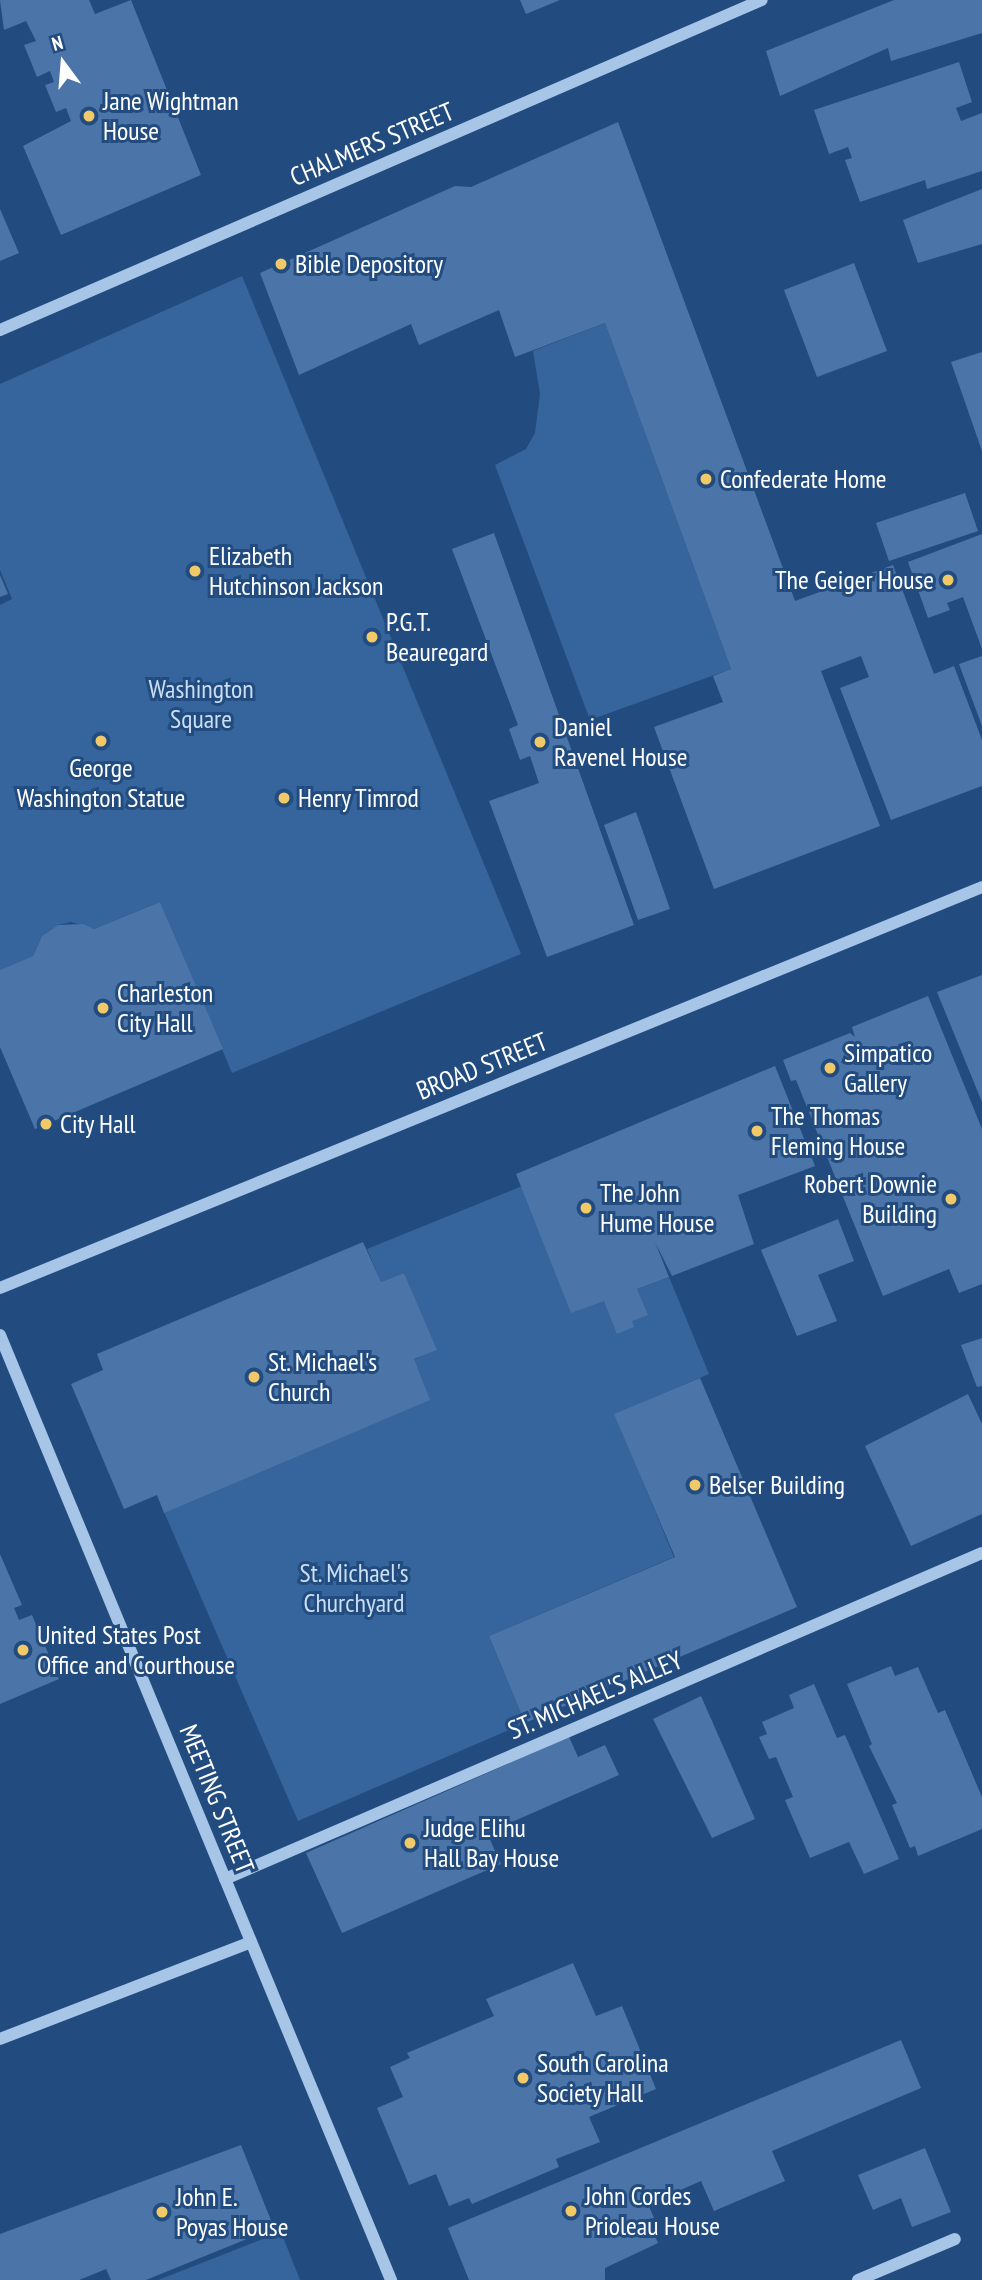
<!DOCTYPE html>
<style>
body{margin:0}
#map{position:relative;width:982px;height:2280px;overflow:hidden;background:#224c7f;font-family:"PT Sans Narrow",sans-serif}
div>[style]{position:absolute}
.green>*{inset:0;background:#35659c}
.building>*{inset:0;background:#4b75a8}
.minor>*{height:12px;margin:-6px;padding:0 6px;transform-origin:6px;border-radius:6px;background:#a7c5e7}
.dots>*{width:19px;height:19px;translate:-50% -50%;box-sizing:border-box;border:4px solid #224c7f;border-radius:50%}
span{translate:-50% -50%;white-space:nowrap;text-align:center;line-height:1.15;-webkit-text-stroke:6px #224c7f;paint-order:stroke}
.poi-label{font-size:26px;color:#fff}
.left{translate:0 -50%;text-align:left}
.right{translate:-100% -50%;text-align:right}
.street-label{font-size:26px;color:#fff}
.park-label{font-size:26px;color:#cadef5}
.north{position:absolute;left:28px;top:28px;width:70px;height:70px;-webkit-text-stroke:5px #224c7f;paint-order:stroke;rotate:344deg;font-size:19px;font-weight:700;line-height:28px;text-align:center;color:#fff}
.north::after{content:'';display:block;margin:auto;width:24px;height:32px;background:#fff;clip-path:polygon(50% 0,100% 100%,50% 72%,0 100%)}
</style>
<div id="map">
<div class="green">
<div style="clip-path:polygon(242px 276px,521px 954px,232px 1073px,160px 902px,94px 929px,71px 922px,58px 925px,42px 936px,33px 956px,0 970px,0 605px,12px 599px,0 570px,0 384px)"></div>
<div style="clip-path:polygon(605px 323px,731px 669px,590px 720px,495px 465px,526px 449px,535px 433px,540px 394px,533px 351px)"></div>
<div style="clip-path:polygon(522px 1186px,604px 1301px,632px 1321px,637px 1289px,669px 1277px,709px 1374px,615px 1414px,674px 1557px,489px 1636px,525px 1723px,298px 1821px,164px 1512px,413px 1360px,435px 1350px,404px 1273px,381px 1282px,367px 1249px)"></div>
<div style="clip-path:polygon(281px 2232px,300px 2280px,158px 2280px)"></div>
</div>
<div class="building">
<div style="clip-path:polygon(0 0,89px 0,95px 14px,131px 0,201px 175px,61px 235px,23px 146px,71px 121px,66px 108px,56px 112px,45px 85px,54px 82px,50px 71px,37px 77px,24px 45px,36px 41px,26px 21px,4px 30px)"></div>
<div style="clip-path:polygon(520px 0,560px 0,526px 14px)"></div>
<div style="clip-path:polygon(894px 0,982px 0,982px 33px,891px 61px,888px 48px,780px 96px,766px 51px)"></div>
<div style="clip-path:polygon(959px 62px,972px 102px,956px 108px,961px 121px,982px 113px,982px 171px,927px 189px,925px 180px,860px 202px,845px 160px,852px 158px,848px 147px,829px 154px,814px 110px)"></div>
<div style="clip-path:polygon(618px 122px,795px 601px,893px 565px,934px 674px,954px 666px,982px 740px,982px 786px,891px 820px,840px 688px,869px 677px,861px 656px,821px 671px,880px 826px,714px 889px,654px 727px,723px 702px,713px 676px,731px 669px,605px 323px,515px 357px,499px 310px,419px 345px,411px 324px,299px 375px,260px 273px,455px 186px,471px 187px)"></div>
<div style="clip-path:polygon(982px 189px,982px 244px,918px 263px,903px 220px)"></div>
<div style="clip-path:polygon(0 209px,19px 253px,0 261px)"></div>
<div style="clip-path:polygon(854px 263px,887px 351px,817px 377px,784px 290px)"></div>
<div style="clip-path:polygon(982px 352px,982px 451px,951px 362px)"></div>
<div style="clip-path:polygon(965px 493px,978px 531px,889px 561px,876px 523px)"></div>
<div style="clip-path:polygon(494px 533px,634px 925px,547px 957px,489px 801px,539px 783px,530px 756px,520px 760px,509px 729px,518px 725px,452px 549px)"></div>
<div style="clip-path:polygon(982px 534px,982px 649px,963px 597px,947px 603px,950px 610px,928px 618px,908px 562px)"></div>
<div style="clip-path:polygon(0 575px,8px 594px,0 597px)"></div>
<div style="clip-path:polygon(982px 656px,982px 726px,959px 664px)"></div>
<div style="clip-path:polygon(636px 812px,670px 909px,638px 920px,604px 825px)"></div>
<div style="clip-path:polygon(160px 902px,223px 1049px,35px 1129px,0 1047px,0 970px,33px 956px,42px 936px,58px 925px,83px 924px,94px 929px)"></div>
<div style="clip-path:polygon(982px 975px,982px 1102px,937px 992px)"></div>
<div style="clip-path:polygon(928px 996px,982px 1129px,982px 1284px,959px 1293px,949px 1269px,883px 1296px,796px 1080px,791px 1081px,783px 1060px,850px 1033px,855px 1037px,852px 1027px)"></div>
<div style="clip-path:polygon(775px 1066px,815px 1166px,738px 1195px,754px 1244px,672px 1276px,655px 1242px,669px 1277px,637px 1289px,648px 1315px,632px 1321px,634px 1327px,617px 1334px,604px 1301px,571px 1313px,516px 1174px)"></div>
<div style="clip-path:polygon(838px 1219px,854px 1261px,818px 1275px,837px 1321px,797px 1336px,761px 1250px)"></div>
<div style="clip-path:polygon(363px 1242px,381px 1282px,404px 1273px,437px 1350px,414px 1359px,430px 1400px,164px 1513px,157px 1495px,124px 1509px,71px 1384px,103px 1370px,97px 1354px)"></div>
<div style="clip-path:polygon(982px 1338px,982px 1386px,977px 1387px,961px 1345px)"></div>
<div style="clip-path:polygon(700px 1378px,797px 1607px,525px 1723px,489px 1636px,675px 1557px,614px 1414px)"></div>
<div style="clip-path:polygon(968px 1394px,982px 1424px,982px 1514px,911px 1546px,865px 1446px)"></div>
<div style="clip-path:polygon(0 1554px,22px 1605px,14px 1608px,19px 1620px,32px 1615px,59px 1679px,0 1704px)"></div>
<div style="clip-path:polygon(891px 1666px,895px 1676px,918px 1667px,938px 1713px,945px 1710px,982px 1797px,982px 1829px,918px 1856px,915px 1846px,910px 1848px,892px 1805px,897px 1803px,869px 1746px,872px 1744px,847px 1684px)"></div>
<div style="clip-path:polygon(814px 1684px,837px 1738px,845px 1735px,899px 1859px,864px 1874px,849px 1842px,810px 1858px,785px 1800px,793px 1797px,776px 1757px,769px 1759px,759px 1737px,767px 1734px,762px 1722px,794px 1708px,789px 1695px)"></div>
<div style="clip-path:polygon(701px 1696px,755px 1819px,712px 1838px,653px 1719px)"></div>
<div style="clip-path:polygon(569px 1737px,578px 1757px,605px 1745px,619px 1775px,487px 1833px,501px 1864px,342px 1933px,306px 1853px)"></div>
<div style="clip-path:polygon(573px 1963px,596px 2016px,622px 2006px,656px 2089px,589px 2117px,600px 2142px,556px 2159px,559px 2167px,472px 2204px,469px 2198px,449px 2206px,436px 2174px,409px 2185px,377px 2108px,403px 2097px,390px 2067px,410px 2058px,407px 2053px,494px 2016px,486px 1999px)"></div>
<div style="clip-path:polygon(901px 2040px,921px 2088px,772px 2151px,785px 2181px,714px 2211px,701px 2181px,648px 2204px,654px 2218px,648px 2219px,658px 2243px,605px 2268px,605px 2280px,469px 2280px,448px 2228px)"></div>
<div style="clip-path:polygon(241px 2145px,274px 2228px,146px 2280px,111px 2280px,106px 2269px,79px 2280px,0 2280px,0 2234px)"></div>
<div style="clip-path:polygon(925px 2148px,951px 2212px,912px 2227px,901px 2198px,873px 2210px,858px 2175px)"></div>
</div>
<div class="minor">
<div style="left:0;top:330px;width:830px;rotate:-23.42deg"></div>
<div style="left:0;top:1288px;width:1061px;rotate:-22.21deg"></div>
<div style="left:0;top:1335px;width:1023px;rotate:67.52deg"></div>
<div style="left:225px;top:1879px;width:824px;rotate:-23.3deg"></div>
<div style="left:0;top:2039px;width:269px;rotate:-21.1deg"></div>
<div style="left:858px;top:2280px;width:105px;rotate:-22.9deg"></div>
</div>
<div class="dots">
<div style="left:89px;top:116px;background:#f2c969"></div>
<div style="left:281px;top:264px;background:#f2c969"></div>
<div style="left:706px;top:479px;background:#f2c969"></div>
<div style="left:195px;top:571px;background:#f2c969"></div>
<div style="left:948px;top:580px;background:#f2c969"></div>
<div style="left:372px;top:637px;background:#f2c969"></div>
<div style="left:101px;top:741px;background:#f2c969"></div>
<div style="left:540px;top:742px;background:#f2c969"></div>
<div style="left:284px;top:798px;background:#f2c969"></div>
<div style="left:103px;top:1008px;background:#f2c969"></div>
<div style="left:830px;top:1068px;background:#f2c969"></div>
<div style="left:46px;top:1124px;background:#f2c969"></div>
<div style="left:757px;top:1131px;background:#f2c969"></div>
<div style="left:951px;top:1199px;background:#f2c969"></div>
<div style="left:586px;top:1208px;background:#f2c969"></div>
<div style="left:254px;top:1377px;background:#f2c969"></div>
<div style="left:695px;top:1485px;background:#f2c969"></div>
<div style="left:23px;top:1650px;background:#f2c969"></div>
<div style="left:410px;top:1843px;background:#f2c969"></div>
<div style="left:523px;top:2078px;background:#f2c969"></div>
<div style="left:571px;top:2211px;background:#f2c969"></div>
<div style="left:162px;top:2212px;background:#f2c969"></div>
</div>
<div class="poi-label">
<span class="left" style="left:103px;top:116px">Jane Wightman<br>House</span>
<span class="left" style="left:295px;top:264px">Bible Depository</span>
<span class="left" style="left:720px;top:479px">Confederate Home</span>
<span class="left" style="left:209px;top:571px">Elizabeth<br>Hutchinson Jackson</span>
<span class="right" style="left:934px;top:580px">The Geiger House</span>
<span class="left" style="left:386px;top:637px">P.G.T.<br>Beauregard</span>
<span class="left" style="left:554px;top:742px">Daniel<br>Ravenel House</span>
<span style="left:101px;top:783px">George<br>Washington Statue</span>
<span class="left" style="left:298px;top:798px">Henry Timrod</span>
<span class="left" style="left:117px;top:1008px">Charleston<br>City Hall</span>
<span class="left" style="left:844px;top:1068px">Simpatico<br>Gallery</span>
<span class="left" style="left:771px;top:1131px">The Thomas<br>Fleming House</span>
<span class="left" style="left:60px;top:1124px">City Hall</span>
<span class="right" style="left:937px;top:1199px">Robert Downie<br>Building</span>
<span class="left" style="left:600px;top:1208px">The John<br>Hume House</span>
<span class="left" style="left:268px;top:1377px">St. Michael's<br>Church</span>
<span class="left" style="left:709px;top:1485px">Belser Building</span>
<span class="left" style="left:37px;top:1650px">United States Post<br>Office and Courthouse</span>
<span class="left" style="left:424px;top:1843px">Judge Elihu<br>Hall Bay House</span>
<span class="left" style="left:537px;top:2078px">South Carolina<br>Society Hall</span>
<span class="left" style="left:585px;top:2211px">John Cordes<br>Prioleau House</span>
<span class="left" style="left:176px;top:2212px">John E.<br>Poyas House</span>
</div>
<div class="street-label">
<span style="left:372px;top:144px;rotate:-23deg">CHALMERS STREET</span>
<span style="left:482px;top:1066px;rotate:-22deg">BROAD STREET</span>
<span style="left:595px;top:1695px;rotate:-23deg">ST. MICHAEL'S ALLEY</span>
<span style="left:217px;top:1799px;rotate:68deg">MEETING STREET</span>
</div>
<div class="park-label">
<span style="left:201px;top:704px">Washington<br>Square</span>
<span style="left:354px;top:1588px">St. Michael's<br>Churchyard</span>
</div>
<div class="north">N</div>
</div>
